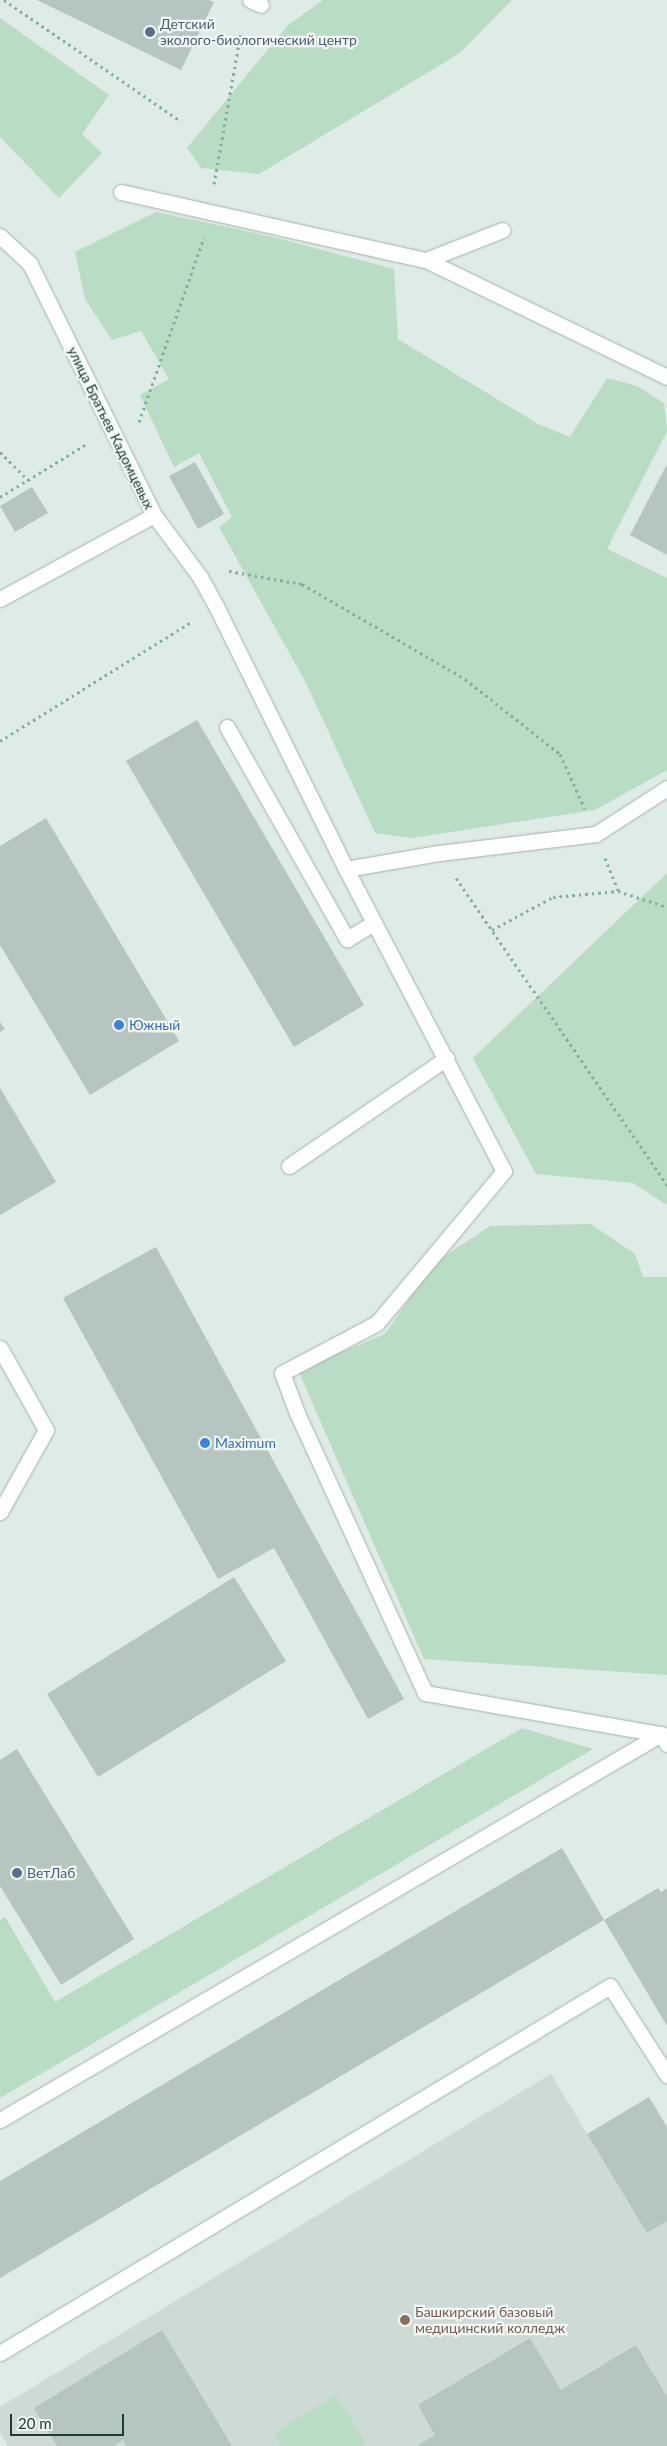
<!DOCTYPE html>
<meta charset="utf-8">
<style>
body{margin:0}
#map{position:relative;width:667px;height:2446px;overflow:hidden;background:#dfebe6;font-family:Lato,sans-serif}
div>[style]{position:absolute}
.built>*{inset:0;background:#cedad5}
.green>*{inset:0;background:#b8dcc4}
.building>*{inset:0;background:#b5c5bf}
.path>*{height:3px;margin-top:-1.5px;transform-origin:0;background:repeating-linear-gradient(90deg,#80aea2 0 2.5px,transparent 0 6.5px)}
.roads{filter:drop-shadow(0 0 1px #a2b3ad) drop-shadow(0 0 1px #a2b3ad)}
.service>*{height:15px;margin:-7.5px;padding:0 7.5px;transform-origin:7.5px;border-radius:7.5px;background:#fff}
.minor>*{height:15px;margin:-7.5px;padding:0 7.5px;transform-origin:7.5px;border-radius:7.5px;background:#fff}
.dots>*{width:14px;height:14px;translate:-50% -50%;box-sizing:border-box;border:2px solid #f0f7f4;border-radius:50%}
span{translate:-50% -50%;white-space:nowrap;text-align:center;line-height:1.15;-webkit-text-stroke:4.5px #f0f7f4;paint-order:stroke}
.service-label{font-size:14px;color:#4e5e75}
.left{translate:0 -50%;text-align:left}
.street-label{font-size:14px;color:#203b35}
.shop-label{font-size:14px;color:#366cbe}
.education-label{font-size:14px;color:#785e54}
.scale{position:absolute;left:10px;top:2414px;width:114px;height:22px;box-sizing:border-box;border:2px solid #203b35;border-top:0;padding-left:6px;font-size:15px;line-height:18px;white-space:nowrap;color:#203b35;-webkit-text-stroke:4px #f0f7f4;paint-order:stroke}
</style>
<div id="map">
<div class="built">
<div style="clip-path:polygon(551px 2074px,647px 2233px,667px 2221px,667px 2446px,8px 2446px,0 2432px,0 2407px)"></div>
</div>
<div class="green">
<div style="clip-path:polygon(323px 0,512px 0,460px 53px,259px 174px,201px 168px,187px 148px,287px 26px)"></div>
<div style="clip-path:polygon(0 18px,109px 95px,82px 134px,102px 153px,59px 198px,0 137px)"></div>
<div style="clip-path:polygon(156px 212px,273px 237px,394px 269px,398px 339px,538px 424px,570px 437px,607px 378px,637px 386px,664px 403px,667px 431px,607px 549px,667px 578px,667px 770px,595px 810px,412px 838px,375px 833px,306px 683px,219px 527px,232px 517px,199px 453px,174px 467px,140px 395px,169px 379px,141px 331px,112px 340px,85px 299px,75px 252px)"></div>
<div style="clip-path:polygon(667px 873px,667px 1205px,633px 1183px,536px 1174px,473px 1058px)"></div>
<div style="clip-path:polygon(591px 1224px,635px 1254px,643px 1277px,667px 1277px,667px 1675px,424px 1659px,298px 1370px,385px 1334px,434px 1263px,490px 1226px)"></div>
<div style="clip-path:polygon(522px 1728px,593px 1749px,0 2098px,0 1920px,5px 1917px,55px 2002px)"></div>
<div style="clip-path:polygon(336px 2395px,366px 2443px,361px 2446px,282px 2446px,274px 2433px)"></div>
</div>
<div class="building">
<div style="clip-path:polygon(37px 0,209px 0,214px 2px,181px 70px)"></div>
<div style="clip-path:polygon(195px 462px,224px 514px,198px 529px,169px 476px)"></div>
<div style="clip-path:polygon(667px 464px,667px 555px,630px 535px)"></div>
<div style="clip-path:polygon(32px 487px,48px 513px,15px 532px,0 506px)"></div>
<div style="clip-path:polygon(197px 720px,364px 1005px,294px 1047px,126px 761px)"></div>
<div style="clip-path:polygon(46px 818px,179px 1041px,90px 1095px,0 945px,0 846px)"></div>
<div style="clip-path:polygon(0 1022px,5px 1029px,0 1032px)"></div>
<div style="clip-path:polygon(0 1088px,56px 1182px,0 1215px)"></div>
<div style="clip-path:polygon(156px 1247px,404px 1699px,368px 1719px,274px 1548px,218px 1579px,63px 1298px)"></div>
<div style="clip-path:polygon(234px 1577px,286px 1661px,98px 1777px,47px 1694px)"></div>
<div style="clip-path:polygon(17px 1749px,134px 1939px,61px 1985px,0 1886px,0 1760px)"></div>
<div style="clip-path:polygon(562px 1848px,604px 1920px,0 2278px,0 2181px)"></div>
<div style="clip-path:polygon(658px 1888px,661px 1892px,667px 1888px,667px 2026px,604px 1920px)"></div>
<div style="clip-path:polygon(649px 2097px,667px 2127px,667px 2221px,647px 2233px,587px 2134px)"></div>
<div style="clip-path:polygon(162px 2330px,232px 2446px,126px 2446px,123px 2440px,114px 2446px,57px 2446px,34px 2408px)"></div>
<div style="clip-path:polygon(530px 2338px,561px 2390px,636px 2345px,667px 2397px,667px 2446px,417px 2446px,435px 2435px,418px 2405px)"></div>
</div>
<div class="path">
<div style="left:4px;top:0;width:211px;rotate:34.4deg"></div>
<div style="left:214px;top:184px;width:154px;rotate:-79.9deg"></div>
<div style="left:139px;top:422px;width:196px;rotate:-70.6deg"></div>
<div style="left:0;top:452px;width:40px;rotate:45deg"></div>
<div style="left:0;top:497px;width:103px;rotate:-31.5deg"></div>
<div style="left:229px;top:571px;width:74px;rotate:10.1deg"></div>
<div style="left:302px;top:584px;width:189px;rotate:30.2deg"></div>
<div style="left:465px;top:679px;width:121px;rotate:38.3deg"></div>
<div style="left:560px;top:754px;width:60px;rotate:65.6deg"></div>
<div style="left:0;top:741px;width:227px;rotate:-31.9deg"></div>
<div style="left:605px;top:858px;width:35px;rotate:68deg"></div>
<div style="left:456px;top:878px;width:373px;rotate:55.5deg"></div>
<div style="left:492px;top:930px;width:69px;rotate:-28.4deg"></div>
<div style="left:553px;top:897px;width:65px;rotate:-5.3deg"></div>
<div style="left:618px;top:891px;width:52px;rotate:18.1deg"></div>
</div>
<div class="roads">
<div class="service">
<div style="left:250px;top:0;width:12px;rotate:24deg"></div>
<div style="left:121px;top:192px;width:312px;rotate:12.6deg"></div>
<div style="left:426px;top:260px;width:82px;rotate:-21.5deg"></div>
<div style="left:0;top:236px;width:41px;rotate:43deg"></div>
<div style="left:426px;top:260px;width:268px;rotate:25.9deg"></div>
<div style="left:154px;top:515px;width:77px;rotate:53.4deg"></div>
<div style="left:200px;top:577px;width:33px;rotate:61deg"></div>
<div style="left:216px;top:606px;width:293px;rotate:63.7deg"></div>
<div style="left:346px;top:869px;width:341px;rotate:62.4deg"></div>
<div style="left:504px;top:1171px;width:198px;rotate:129.9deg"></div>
<div style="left:377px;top:1323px;width:107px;rotate:152.2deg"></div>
<div style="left:282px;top:1373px;width:43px;rotate:69.4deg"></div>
<div style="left:297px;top:1413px;width:308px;rotate:65.4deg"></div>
<div style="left:425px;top:1693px;width:240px;rotate:9.9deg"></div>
<div style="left:227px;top:727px;width:244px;rotate:60.5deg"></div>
<div style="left:347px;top:939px;width:31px;rotate:-31deg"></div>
<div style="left:346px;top:869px;width:94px;rotate:-9.8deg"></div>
<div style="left:439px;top:853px;width:158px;rotate:-6.9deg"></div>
<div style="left:596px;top:834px;width:85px;rotate:-32.9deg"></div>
<div style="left:289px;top:1166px;width:191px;rotate:-34.4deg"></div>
<div style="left:0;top:1348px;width:94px;rotate:60.7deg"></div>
<div style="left:46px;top:1430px;width:94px;rotate:119.3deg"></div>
<div style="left:0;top:2120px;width:765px;rotate:-30.28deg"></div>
<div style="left:661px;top:1734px;width:12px;rotate:59deg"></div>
<div style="left:0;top:2353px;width:712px;rotate:-31.03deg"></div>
<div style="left:610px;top:1986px;width:106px;rotate:57.4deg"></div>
</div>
<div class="minor">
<div style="left:0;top:599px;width:175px;rotate:-28.6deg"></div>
<div style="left:154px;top:515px;width:280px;rotate:-116.3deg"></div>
</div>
</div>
<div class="dots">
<div style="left:150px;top:32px;background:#5c6f8a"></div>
<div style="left:119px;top:1025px;background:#3f7fe0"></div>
<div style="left:205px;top:1443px;background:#3f7fe0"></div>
<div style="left:17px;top:1873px;background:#5c6f8a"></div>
<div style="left:405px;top:2320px;background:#8d6e63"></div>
</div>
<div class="service-label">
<span class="left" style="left:160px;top:32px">Детский<br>эколого-биологический центр</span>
<span class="left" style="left:27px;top:1873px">ВетЛаб</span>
</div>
<div class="street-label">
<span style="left:111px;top:428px;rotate:64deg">улица Братьев Кадомцевых</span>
</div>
<div class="shop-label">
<span class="left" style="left:129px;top:1025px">Южный</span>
<span class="left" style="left:215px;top:1443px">Maximum</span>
</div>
<div class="education-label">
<span class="left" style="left:415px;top:2320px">Башкирский базовый<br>медицинский колледж</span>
</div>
<div class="scale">20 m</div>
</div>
